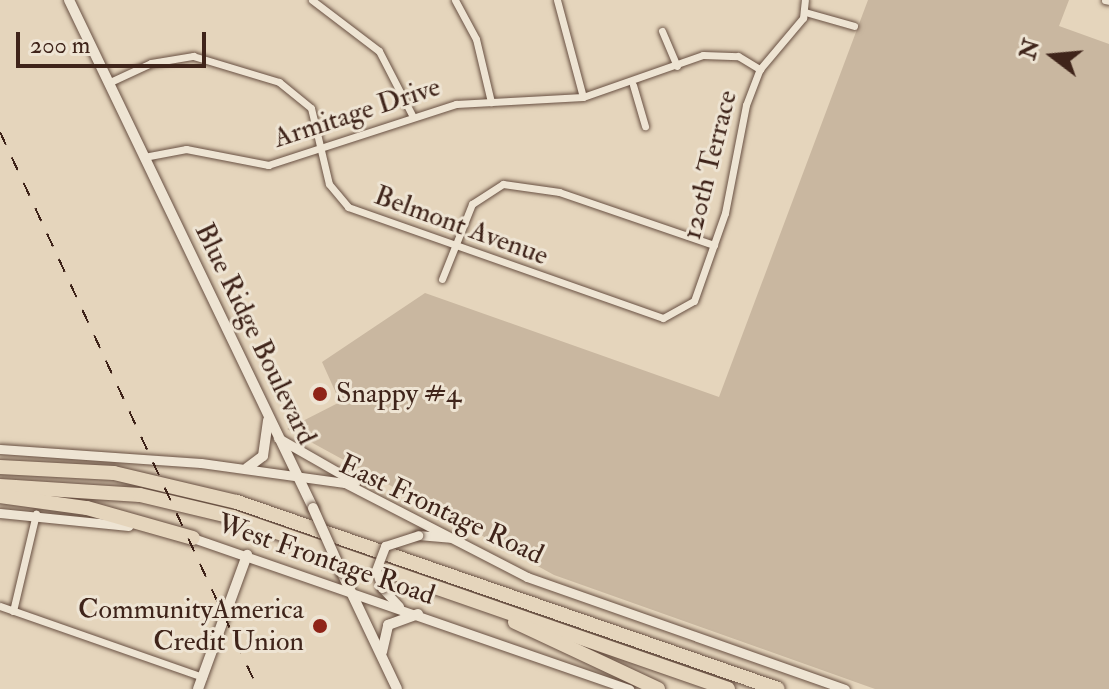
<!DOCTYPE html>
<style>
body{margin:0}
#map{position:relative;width:1109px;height:689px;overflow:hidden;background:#e5d5bc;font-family:"IM FELL Double Pica",serif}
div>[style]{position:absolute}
.green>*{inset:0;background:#c9b7a0}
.roads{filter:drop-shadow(0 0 2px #685042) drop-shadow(0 0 2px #685042)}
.minor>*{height:7px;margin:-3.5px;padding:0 3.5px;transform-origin:3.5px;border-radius:3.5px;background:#eee4d3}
.tertiary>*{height:9px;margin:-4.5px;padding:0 4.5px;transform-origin:4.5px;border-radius:4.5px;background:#eee4d3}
.secondary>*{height:10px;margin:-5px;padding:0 5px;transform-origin:5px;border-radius:5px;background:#eee4d3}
.motorway>*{height:14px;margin:-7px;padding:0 7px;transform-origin:7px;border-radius:7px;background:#e5d5bc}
.rail>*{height:2px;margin-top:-1px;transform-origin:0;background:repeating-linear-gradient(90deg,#3f241a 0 14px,transparent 0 28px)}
.bridges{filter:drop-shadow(0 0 2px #685042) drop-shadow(0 0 2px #685042)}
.tertiary-bridge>*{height:9px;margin:-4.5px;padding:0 4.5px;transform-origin:4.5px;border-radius:4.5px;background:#eee4d3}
.secondary-bridge>*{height:10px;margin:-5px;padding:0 5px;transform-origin:5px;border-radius:5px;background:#eee4d3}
.dots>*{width:22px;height:22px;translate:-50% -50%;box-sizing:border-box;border:4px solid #eee4d3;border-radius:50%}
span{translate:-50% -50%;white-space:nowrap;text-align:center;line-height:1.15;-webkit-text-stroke:6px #eee4d3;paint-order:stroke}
.street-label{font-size:28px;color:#3f241a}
.poi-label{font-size:28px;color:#3f241a}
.left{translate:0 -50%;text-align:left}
.right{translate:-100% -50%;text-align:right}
.north{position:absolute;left:1013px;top:16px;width:80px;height:80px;-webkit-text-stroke:6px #eee4d3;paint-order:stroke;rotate:286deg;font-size:22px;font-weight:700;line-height:32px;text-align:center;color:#3f241a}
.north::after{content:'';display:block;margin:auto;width:28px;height:36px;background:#3f241a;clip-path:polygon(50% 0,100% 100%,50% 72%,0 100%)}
.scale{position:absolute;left:16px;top:32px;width:190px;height:36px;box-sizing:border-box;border:4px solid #3f241a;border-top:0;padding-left:10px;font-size:24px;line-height:28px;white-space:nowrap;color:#3f241a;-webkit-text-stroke:6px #eee4d3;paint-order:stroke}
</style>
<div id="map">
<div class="green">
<div style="clip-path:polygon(868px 0,1069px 0,1059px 26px,1109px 44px,1109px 689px,875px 689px,554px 575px,287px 429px,340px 402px,322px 362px,425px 293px,719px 397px)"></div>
</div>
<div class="roads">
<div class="minor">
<div style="left:312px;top:0;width:84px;rotate:37.3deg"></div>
<div style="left:379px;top:51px;width:72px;rotate:62.7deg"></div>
<div style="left:455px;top:0;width:44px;rotate:61.7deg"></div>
<div style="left:476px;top:39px;width:65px;rotate:76.6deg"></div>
<div style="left:557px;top:0;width:100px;rotate:75deg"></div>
<div style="left:1105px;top:0;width:4px;rotate:14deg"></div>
<div style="left:805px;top:12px;width:51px;rotate:15.9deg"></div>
<div style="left:662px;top:31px;width:38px;rotate:67deg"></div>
<div style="left:108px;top:83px;width:47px;rotate:-24.9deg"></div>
<div style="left:151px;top:63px;width:43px;rotate:-9.5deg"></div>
<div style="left:193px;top:56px;width:90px;rotate:16.8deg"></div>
<div style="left:279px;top:82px;width:41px;rotate:39.1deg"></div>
<div style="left:311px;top:108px;width:78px;rotate:76.7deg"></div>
<div style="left:329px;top:184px;width:30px;rotate:50deg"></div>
<div style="left:348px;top:207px;width:334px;rotate:19.4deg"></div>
<div style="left:663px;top:318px;width:35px;rotate:-29deg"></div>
<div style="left:694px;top:301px;width:93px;rotate:-70.6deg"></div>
<div style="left:725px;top:213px;width:110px;rotate:-79deg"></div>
<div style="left:746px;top:105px;width:39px;rotate:-69deg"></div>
<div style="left:760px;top:69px;width:67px;rotate:-49.9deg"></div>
<div style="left:803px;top:18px;width:18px;rotate:-84deg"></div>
<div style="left:633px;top:85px;width:43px;rotate:73.7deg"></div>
<div style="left:144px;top:157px;width:43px;rotate:-10.8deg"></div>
<div style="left:186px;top:149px;width:84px;rotate:11deg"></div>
<div style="left:268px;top:165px;width:198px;rotate:-18deg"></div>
<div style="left:456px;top:104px;width:127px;rotate:-3.2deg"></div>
<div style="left:583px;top:97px;width:127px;rotate:-19.3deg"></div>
<div style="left:703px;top:55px;width:35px;rotate:2deg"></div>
<div style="left:738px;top:56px;width:26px;rotate:31deg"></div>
<div style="left:442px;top:279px;width:81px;rotate:-68.2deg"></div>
<div style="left:472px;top:204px;width:37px;rotate:-33deg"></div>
<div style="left:503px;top:184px;width:57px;rotate:8.1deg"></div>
<div style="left:559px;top:192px;width:164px;rotate:18.9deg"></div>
<div style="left:0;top:606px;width:215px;rotate:19.3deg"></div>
<div style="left:13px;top:611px;width:100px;rotate:-76.7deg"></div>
</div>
<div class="tertiary">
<div style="left:278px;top:438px;width:89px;rotate:29.7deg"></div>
<div style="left:0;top:449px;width:201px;rotate:4deg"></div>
<div style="left:201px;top:463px;width:145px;rotate:7.9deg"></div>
<div style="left:345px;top:483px;width:205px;rotate:27.3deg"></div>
<div style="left:527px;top:577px;width:337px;rotate:19.4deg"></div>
<div style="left:0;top:513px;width:129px;rotate:5.8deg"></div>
<div style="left:418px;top:535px;width:32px;rotate:5deg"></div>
<div style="left:190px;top:537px;width:465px;rotate:19.1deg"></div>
<div style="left:382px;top:588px;width:25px;rotate:47deg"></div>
</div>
<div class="secondary">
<div style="left:69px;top:0;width:564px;rotate:64.34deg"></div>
<div style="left:247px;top:468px;width:20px;rotate:-37deg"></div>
<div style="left:263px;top:456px;width:36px;rotate:-82deg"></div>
<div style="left:342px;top:573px;width:128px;rotate:64.6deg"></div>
<div style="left:382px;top:652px;width:28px;rotate:-77deg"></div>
<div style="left:388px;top:625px;width:32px;rotate:-20deg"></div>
<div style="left:198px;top:689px;width:143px;rotate:-69.9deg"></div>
</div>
<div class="motorway">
<div style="left:0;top:467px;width:114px;rotate:3deg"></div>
<div style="left:114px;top:473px;width:126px;rotate:13.3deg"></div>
<div style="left:237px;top:502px;width:572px;rotate:19.07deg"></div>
<div style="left:0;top:486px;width:140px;rotate:3.7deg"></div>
<div style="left:140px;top:495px;width:96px;rotate:13.3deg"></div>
<div style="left:233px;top:517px;width:524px;rotate:19.16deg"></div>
<div style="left:0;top:496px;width:88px;rotate:7.9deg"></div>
<div style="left:87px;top:508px;width:110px;rotate:15.8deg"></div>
<div style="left:515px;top:622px;width:158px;rotate:25.1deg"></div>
</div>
</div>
<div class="rail">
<div style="left:0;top:132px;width:614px;rotate:65.15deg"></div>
</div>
<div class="bridges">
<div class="tertiary-bridge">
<div style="left:382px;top:588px;width:19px;rotate:-108deg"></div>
<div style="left:376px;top:570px;width:26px;rotate:-69deg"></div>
<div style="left:385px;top:546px;width:35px;rotate:-18deg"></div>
</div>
<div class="secondary-bridge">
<div style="left:313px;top:508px;width:71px;rotate:66deg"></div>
</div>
</div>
<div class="dots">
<div style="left:320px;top:394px;background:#8f2418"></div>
<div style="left:320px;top:626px;background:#8f2418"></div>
</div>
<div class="street-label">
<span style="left:357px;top:113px;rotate:-18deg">Armitage Drive</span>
<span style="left:710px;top:165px;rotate:-76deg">120th Terrace</span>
<span style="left:461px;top:226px;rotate:20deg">Belmont Avenue</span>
<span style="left:255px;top:334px;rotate:64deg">Blue Ridge Boulevard</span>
<span style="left:441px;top:510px;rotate:25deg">East Frontage Road</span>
<span style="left:326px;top:560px;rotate:19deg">West Frontage Road</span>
</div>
<div class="poi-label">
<span class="left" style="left:336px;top:394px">Snappy #4</span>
<span class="right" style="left:304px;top:626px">CommunityAmerica<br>Credit Union</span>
</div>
<div class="north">N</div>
<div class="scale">200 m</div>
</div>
